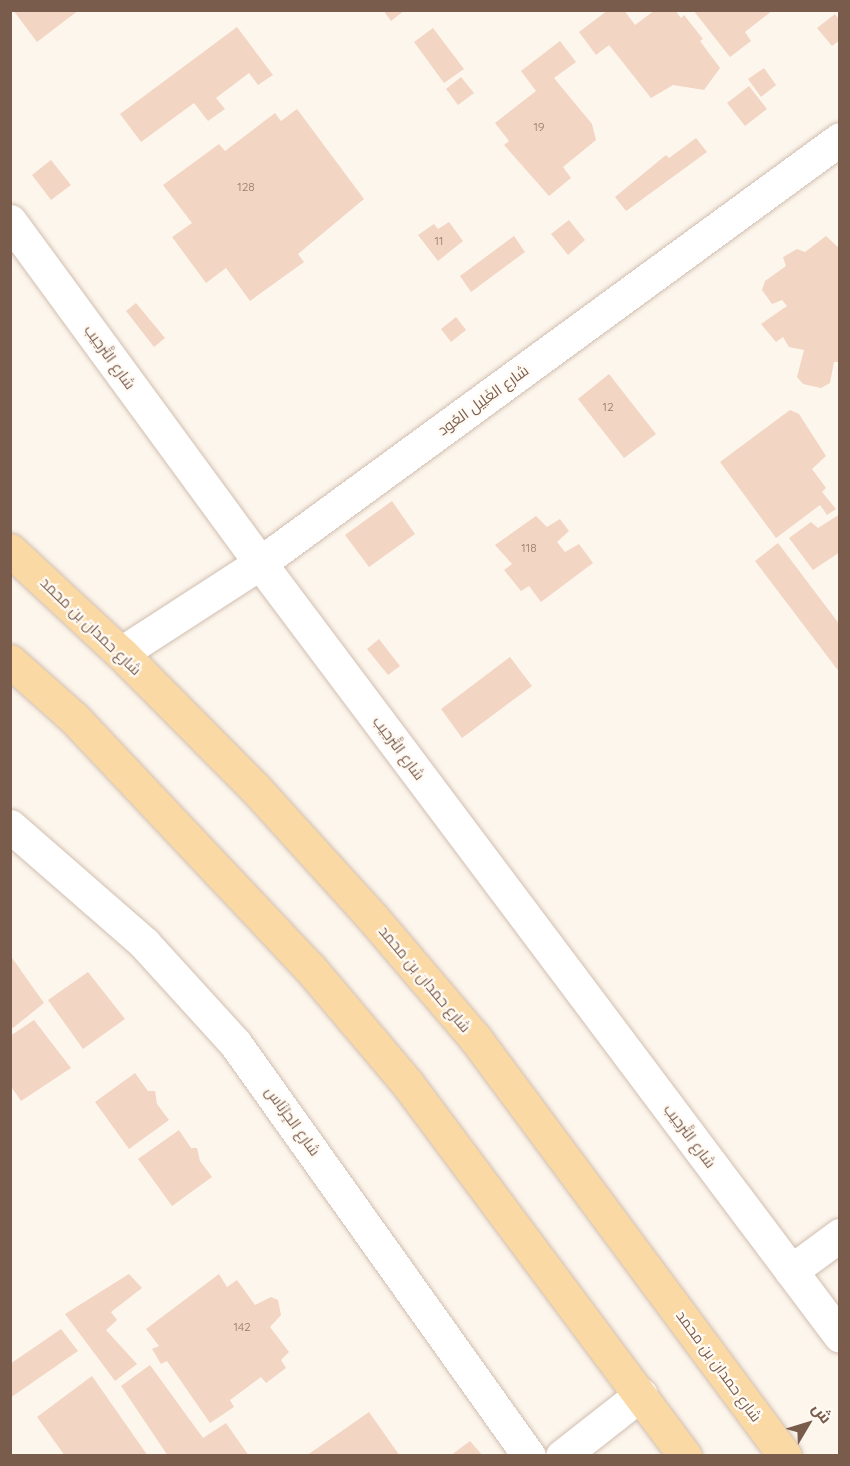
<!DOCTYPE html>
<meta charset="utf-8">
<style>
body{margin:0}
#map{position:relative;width:850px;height:1466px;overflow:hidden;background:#fdf6ec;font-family:Quicksand,Cairo,sans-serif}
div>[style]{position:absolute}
.building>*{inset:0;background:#f3d5c3}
.roads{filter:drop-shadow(0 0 2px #d1beb0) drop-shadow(0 0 2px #d1beb0)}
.minor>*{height:33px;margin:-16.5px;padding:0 16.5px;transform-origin:16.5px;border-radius:16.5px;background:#fff}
.primary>*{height:33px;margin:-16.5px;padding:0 16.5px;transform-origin:16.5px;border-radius:16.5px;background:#fbd9a5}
span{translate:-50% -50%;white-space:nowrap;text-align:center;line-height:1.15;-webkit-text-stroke:4.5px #fffaf3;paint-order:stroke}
.number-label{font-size:12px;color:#987a6a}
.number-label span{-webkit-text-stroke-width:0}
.street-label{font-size:15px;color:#7a5c4d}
.frame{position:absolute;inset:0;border:12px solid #7a5c4d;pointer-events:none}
.north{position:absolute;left:778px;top:1394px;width:60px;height:60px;-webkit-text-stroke:4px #fffaf3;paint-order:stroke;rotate:52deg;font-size:16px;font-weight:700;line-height:24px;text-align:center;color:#7a5c4d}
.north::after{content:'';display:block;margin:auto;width:21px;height:27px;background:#7a5c4d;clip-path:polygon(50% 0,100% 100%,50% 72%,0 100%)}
</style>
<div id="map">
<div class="building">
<div style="clip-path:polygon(13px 10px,79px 10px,37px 42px)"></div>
<div style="clip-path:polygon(383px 10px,405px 10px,391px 21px)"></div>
<div style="clip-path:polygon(608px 10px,624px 10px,635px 25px,655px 10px,675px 10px,681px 18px,684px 15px,703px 39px,700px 41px,720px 68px,704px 90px,673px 85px,651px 98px,609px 45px,596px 55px,579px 32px)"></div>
<div style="clip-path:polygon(693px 10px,773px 10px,745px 32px,751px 41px,730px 57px)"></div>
<div style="clip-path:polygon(835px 14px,840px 21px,840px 40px,832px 46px,817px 28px)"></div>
<div style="clip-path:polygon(237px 27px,273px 75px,258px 85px,249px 73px,216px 98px,225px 109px,208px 121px,194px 103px,141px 142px,120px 114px)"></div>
<div style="clip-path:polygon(433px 28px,464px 69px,444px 83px,414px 42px)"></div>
<div style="clip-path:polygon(560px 41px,576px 62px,554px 78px,592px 124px,596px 140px,563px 167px,571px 178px,549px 196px,504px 145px,509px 141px,495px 123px,536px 91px,521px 71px)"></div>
<div style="clip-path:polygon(764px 68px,776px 85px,761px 97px,748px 79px)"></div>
<div style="clip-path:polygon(461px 77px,474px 93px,458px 105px,446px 89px)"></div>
<div style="clip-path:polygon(749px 86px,767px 109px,745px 126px,727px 103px)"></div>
<div style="clip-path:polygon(297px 109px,364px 199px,298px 254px,304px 262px,250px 301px,226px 268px,206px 283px,172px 237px,192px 223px,163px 185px,219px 144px,225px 151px,275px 113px,281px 121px)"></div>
<div style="clip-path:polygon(696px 138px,707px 152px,626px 211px,615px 197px,666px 155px,669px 158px)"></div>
<div style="clip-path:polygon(51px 160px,71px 185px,51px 200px,32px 175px)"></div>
<div style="clip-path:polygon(569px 220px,585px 240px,568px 255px,551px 234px)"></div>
<div style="clip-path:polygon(449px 222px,463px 241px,438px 261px,418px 235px,434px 224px,438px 229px)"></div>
<div style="clip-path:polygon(514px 236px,525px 252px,471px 292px,460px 276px)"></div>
<div style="clip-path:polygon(826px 236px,840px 249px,840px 362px,834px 362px,830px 383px,821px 388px,803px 384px,797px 377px,804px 350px,789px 347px,783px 337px,776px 342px,761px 324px,787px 306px,782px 300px,772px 304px,762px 290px,765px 281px,786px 266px,783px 257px,797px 249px,805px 252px)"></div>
<div style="clip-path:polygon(136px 303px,165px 338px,154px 347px,126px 311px)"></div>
<div style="clip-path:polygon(456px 317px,466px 330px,451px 342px,441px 329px)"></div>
<div style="clip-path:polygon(609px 374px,656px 434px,624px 458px,578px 399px)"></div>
<div style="clip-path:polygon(790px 410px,799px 414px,826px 456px,812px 469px,826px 488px,822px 492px,836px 509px,827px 515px,820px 505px,776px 538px,720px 462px)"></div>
<div style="clip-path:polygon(392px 501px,415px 534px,369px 567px,345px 535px)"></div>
<div style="clip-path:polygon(840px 514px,840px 552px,813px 570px,789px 538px,811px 522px,818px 528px)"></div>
<div style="clip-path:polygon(536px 516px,547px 527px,560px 519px,569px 531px,557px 542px,565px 552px,579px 544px,593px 563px,541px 602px,529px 586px,521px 591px,504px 570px,512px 564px,495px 545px)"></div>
<div style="clip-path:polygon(778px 543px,840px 625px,840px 673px,755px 561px)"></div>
<div style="clip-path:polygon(379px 639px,400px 666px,388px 675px,367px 649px)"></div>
<div style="clip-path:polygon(510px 657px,532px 686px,462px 738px,441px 709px)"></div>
<div style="clip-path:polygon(10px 955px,44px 1003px,13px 1028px,10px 1025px)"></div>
<div style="clip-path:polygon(88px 972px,125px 1019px,83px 1049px,48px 1000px)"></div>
<div style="clip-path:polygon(34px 1020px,71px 1068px,21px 1101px,10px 1085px,10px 1036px)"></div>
<div style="clip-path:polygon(135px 1073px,148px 1091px,155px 1091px,157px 1104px,169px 1120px,129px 1149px,95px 1102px)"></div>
<div style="clip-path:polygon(179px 1130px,191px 1148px,197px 1148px,200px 1161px,212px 1177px,172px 1206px,138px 1159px)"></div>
<div style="clip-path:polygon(129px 1274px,142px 1288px,111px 1312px,117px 1320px,106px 1330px,137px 1364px,115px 1381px,65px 1314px)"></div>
<div style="clip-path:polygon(219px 1274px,227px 1287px,237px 1280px,255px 1305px,271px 1297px,278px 1300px,281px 1315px,270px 1327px,289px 1352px,281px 1360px,286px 1368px,266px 1383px,261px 1377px,230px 1400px,234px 1407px,210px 1423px,167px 1361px,161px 1364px,152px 1349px,159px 1346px,146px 1329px)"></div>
<div style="clip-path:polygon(61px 1329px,78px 1351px,10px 1398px,10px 1364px)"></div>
<div style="clip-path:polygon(150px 1365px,203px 1438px,226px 1423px,249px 1456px,168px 1456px,121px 1386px)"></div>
<div style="clip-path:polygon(92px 1376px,148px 1456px,65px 1456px,37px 1417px)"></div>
<div style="clip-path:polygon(369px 1412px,400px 1456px,306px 1456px)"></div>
<div style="clip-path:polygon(470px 1441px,483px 1456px,450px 1456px)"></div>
</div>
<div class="roads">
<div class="minor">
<div style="left:10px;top:221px;width:424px;rotate:53.8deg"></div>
<div style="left:260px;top:563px;width:966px;rotate:53.12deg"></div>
<div style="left:121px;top:653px;width:166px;rotate:-32.9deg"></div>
<div style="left:260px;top:563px;width:718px;rotate:-36.17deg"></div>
<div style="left:10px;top:826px;width:178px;rotate:41.1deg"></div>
<div style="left:144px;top:943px;width:135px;rotate:47.7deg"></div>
<div style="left:235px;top:1043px;width:507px;rotate:54.55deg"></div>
<div style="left:791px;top:1271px;width:61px;rotate:-36.3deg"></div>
<div style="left:562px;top:1456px;width:100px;rotate:-38.1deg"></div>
</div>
<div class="primary">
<div style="left:10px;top:550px;width:151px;rotate:42.9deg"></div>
<div style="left:121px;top:653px;width:190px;rotate:45.2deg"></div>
<div style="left:255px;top:788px;width:174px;rotate:47.8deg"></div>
<div style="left:372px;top:917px;width:159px;rotate:49.6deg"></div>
<div style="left:475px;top:1038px;width:520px;rotate:53.44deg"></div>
<div style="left:10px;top:661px;width:86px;rotate:41.7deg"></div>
<div style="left:74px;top:718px;width:342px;rotate:46.7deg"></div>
<div style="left:309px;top:967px;width:152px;rotate:49.8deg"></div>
<div style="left:407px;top:1083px;width:465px;rotate:53.3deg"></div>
</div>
</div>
<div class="number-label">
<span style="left:539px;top:127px">19</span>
<span style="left:246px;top:187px">128</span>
<span style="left:439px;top:241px">11</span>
<span style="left:608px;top:407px">12</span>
<span style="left:529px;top:548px">118</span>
<span style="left:242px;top:1327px">142</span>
</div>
<div class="street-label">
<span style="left:110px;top:357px;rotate:54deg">شارع التَّرحِيب</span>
<span style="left:483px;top:400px;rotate:-36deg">شارع الغَلِيل العُود</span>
<span style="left:91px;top:626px;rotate:44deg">شارع حمدان بن محمد</span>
<span style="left:399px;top:748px;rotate:53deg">شارع التَّرحِيب</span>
<span style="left:425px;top:979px;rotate:50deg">شارع حمدان بن محمد</span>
<span style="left:293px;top:1121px;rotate:54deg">شارع الجِرْنَاس</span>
<span style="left:690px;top:1136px;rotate:53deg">شارع التَّرحِيب</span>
<span style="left:719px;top:1366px;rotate:54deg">شارع حمدان بن محمد</span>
</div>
<div class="frame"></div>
<div class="north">ش</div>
</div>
